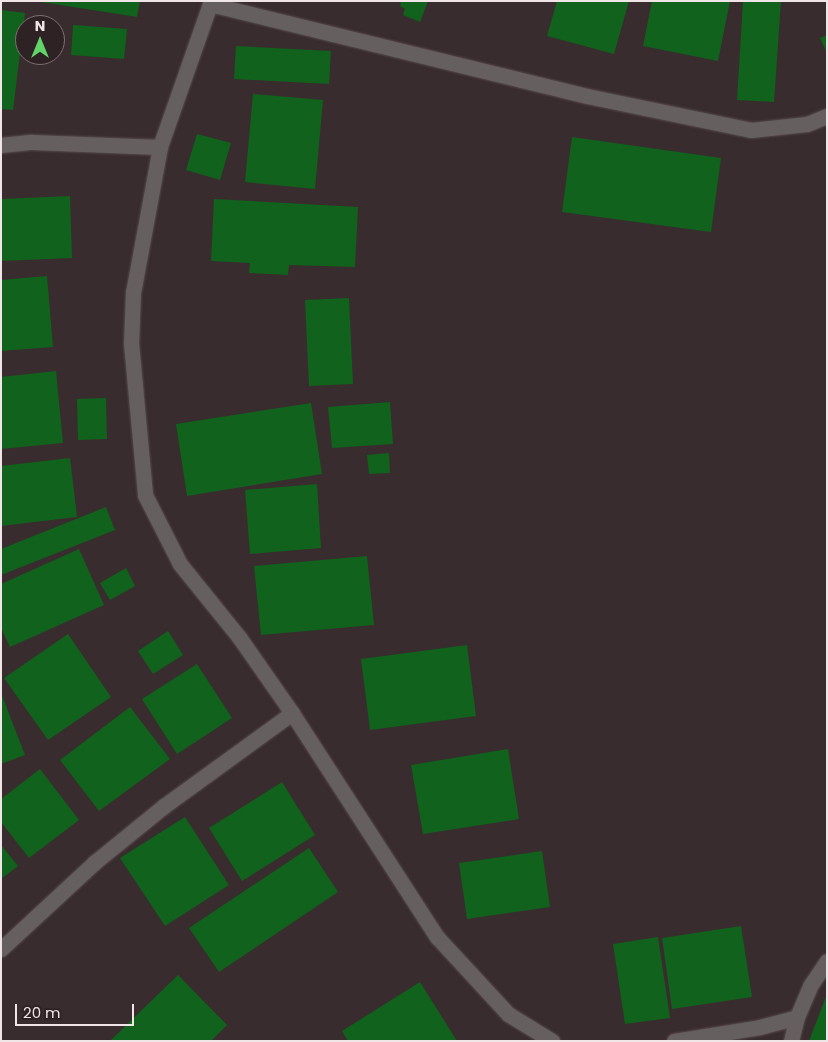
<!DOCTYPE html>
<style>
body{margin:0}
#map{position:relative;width:828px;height:1042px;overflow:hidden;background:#392c2e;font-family:Poppins,sans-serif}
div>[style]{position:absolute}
.building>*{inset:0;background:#10621c}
.roads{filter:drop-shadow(0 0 1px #564a4c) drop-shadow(0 0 1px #564a4c)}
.street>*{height:15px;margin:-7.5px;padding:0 7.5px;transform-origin:7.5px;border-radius:7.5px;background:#665f60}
span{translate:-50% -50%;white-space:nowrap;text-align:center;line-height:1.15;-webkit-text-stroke:5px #2f2224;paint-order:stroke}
.frame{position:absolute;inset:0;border:2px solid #f0e6e8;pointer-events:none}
.north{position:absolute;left:15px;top:15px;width:50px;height:50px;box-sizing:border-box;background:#2f2224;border:1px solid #7c7072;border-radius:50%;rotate:0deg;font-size:14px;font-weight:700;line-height:20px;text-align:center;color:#f0e6e8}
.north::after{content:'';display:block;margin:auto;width:18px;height:22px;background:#62d469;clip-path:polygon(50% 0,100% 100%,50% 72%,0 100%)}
.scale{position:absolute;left:15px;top:1004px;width:119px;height:22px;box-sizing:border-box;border:2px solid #f0e6e8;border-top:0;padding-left:6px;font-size:15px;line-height:18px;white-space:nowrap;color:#f0e6e8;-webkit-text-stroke:4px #2f2224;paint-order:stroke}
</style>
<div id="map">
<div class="building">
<div style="clip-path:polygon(35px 1px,140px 1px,137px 17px)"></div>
<div style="clip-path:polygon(401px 1px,428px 1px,420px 22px,403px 15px,405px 9px,400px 6px)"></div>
<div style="clip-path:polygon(557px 1px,629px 1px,614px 54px,547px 36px)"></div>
<div style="clip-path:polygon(652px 1px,730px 1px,718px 61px,643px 46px)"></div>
<div style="clip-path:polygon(743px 1px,781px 1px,774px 102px,737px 100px)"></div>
<div style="clip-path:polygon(1px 10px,25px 13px,13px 110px,1px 109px)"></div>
<div style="clip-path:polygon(73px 25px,127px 29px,124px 59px,71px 55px)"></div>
<div style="clip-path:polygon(827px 35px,827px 53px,820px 38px)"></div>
<div style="clip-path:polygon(236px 46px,331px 51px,329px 84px,234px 79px)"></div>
<div style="clip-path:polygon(253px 94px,323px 100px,315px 189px,245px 182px)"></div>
<div style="clip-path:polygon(197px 134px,231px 143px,220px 180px,186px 170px)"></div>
<div style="clip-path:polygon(572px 137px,721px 158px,711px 232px,562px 212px)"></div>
<div style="clip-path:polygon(70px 196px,72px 258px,1px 261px,1px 199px)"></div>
<div style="clip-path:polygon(214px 199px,358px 207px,355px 267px,289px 265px,288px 275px,249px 273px,250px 263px,211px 261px)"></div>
<div style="clip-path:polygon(47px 276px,53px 347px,1px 351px,1px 280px)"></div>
<div style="clip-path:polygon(349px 298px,353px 384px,309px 386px,305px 300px)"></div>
<div style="clip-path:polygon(56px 371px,63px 443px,1px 449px,1px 377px)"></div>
<div style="clip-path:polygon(106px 398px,107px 439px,78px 440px,77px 399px)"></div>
<div style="clip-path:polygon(390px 402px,393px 444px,332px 448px,328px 407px)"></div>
<div style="clip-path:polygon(311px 403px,322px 474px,187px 496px,176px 424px)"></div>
<div style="clip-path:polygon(389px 453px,390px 473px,369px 474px,367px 455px)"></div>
<div style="clip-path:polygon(70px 458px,77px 517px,1px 526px,1px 466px)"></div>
<div style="clip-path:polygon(317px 484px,321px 548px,250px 554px,245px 490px)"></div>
<div style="clip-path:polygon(106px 507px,115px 530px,1px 575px,1px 549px)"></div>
<div style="clip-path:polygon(79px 549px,104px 605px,10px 647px,1px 628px,1px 584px)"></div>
<div style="clip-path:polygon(367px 556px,374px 625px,261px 635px,254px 566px)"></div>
<div style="clip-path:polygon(126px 568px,135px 586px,110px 600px,100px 583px)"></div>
<div style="clip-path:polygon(168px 631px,183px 655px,153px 674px,138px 651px)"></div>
<div style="clip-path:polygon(68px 634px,111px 697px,48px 740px,4px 678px)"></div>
<div style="clip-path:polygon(467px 645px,476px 716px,370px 730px,361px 659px)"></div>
<div style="clip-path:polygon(197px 664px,232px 718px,177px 754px,142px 699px)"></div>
<div style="clip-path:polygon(1px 693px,25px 755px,1px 764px)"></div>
<div style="clip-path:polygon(130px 707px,170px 759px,99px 811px,60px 760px)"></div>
<div style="clip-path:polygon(508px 749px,519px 819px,423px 834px,411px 765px)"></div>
<div style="clip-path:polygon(40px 769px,79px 820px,29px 858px,1px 822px,1px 799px)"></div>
<div style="clip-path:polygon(282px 782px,315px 835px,242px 881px,209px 828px)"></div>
<div style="clip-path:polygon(185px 817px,229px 885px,165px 926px,120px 858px)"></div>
<div style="clip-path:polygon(1px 845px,18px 866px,1px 879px)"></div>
<div style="clip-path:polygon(309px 848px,338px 892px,219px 972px,189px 928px)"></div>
<div style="clip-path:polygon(542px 851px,550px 907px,467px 919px,459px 863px)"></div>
<div style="clip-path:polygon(741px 926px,752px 997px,672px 1009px,662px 938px)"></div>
<div style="clip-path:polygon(658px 937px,670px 1018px,625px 1024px,613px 944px)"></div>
<div style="clip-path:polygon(178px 975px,227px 1025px,211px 1041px,110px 1041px)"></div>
<div style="clip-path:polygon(420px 982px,457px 1041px,348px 1041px,342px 1031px)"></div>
<div style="clip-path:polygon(827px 994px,827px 1041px,809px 1041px)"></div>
</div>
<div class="roads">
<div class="street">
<div style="left:211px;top:1px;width:155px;rotate:109.3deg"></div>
<div style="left:160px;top:147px;width:147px;rotate:100.5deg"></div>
<div style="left:133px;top:292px;width:51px;rotate:92.2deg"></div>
<div style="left:131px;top:343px;width:153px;rotate:84.7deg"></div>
<div style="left:145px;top:495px;width:77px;rotate:63.1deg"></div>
<div style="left:180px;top:564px;width:94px;rotate:51.1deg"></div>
<div style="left:239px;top:637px;width:93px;rotate:55.1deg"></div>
<div style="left:292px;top:713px;width:267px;rotate:57.1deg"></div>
<div style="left:437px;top:937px;width:105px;rotate:47.3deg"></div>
<div style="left:508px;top:1014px;width:52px;rotate:31.5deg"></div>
<div style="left:210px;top:4px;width:388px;rotate:13.7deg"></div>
<div style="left:587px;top:96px;width:167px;rotate:11.7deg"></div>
<div style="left:751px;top:130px;width:56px;rotate:-6.1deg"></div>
<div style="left:807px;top:124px;width:22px;rotate:-22deg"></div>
<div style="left:1px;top:145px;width:31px;rotate:-6deg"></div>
<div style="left:32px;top:142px;width:128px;rotate:2.2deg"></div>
<div style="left:1px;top:949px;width:128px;rotate:-42.8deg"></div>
<div style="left:95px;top:862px;width:89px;rotate:-39.1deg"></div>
<div style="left:164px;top:806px;width:158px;rotate:-36deg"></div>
<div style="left:674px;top:1041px;width:87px;rotate:-9.2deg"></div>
<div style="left:760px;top:1027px;width:38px;rotate:-15deg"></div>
<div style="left:791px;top:1041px;width:25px;rotate:-76deg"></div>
<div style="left:797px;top:1017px;width:34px;rotate:-67deg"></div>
<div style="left:810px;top:986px;width:30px;rotate:-56deg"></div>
</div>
</div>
<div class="frame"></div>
<div class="north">N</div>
<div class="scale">20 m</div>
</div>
